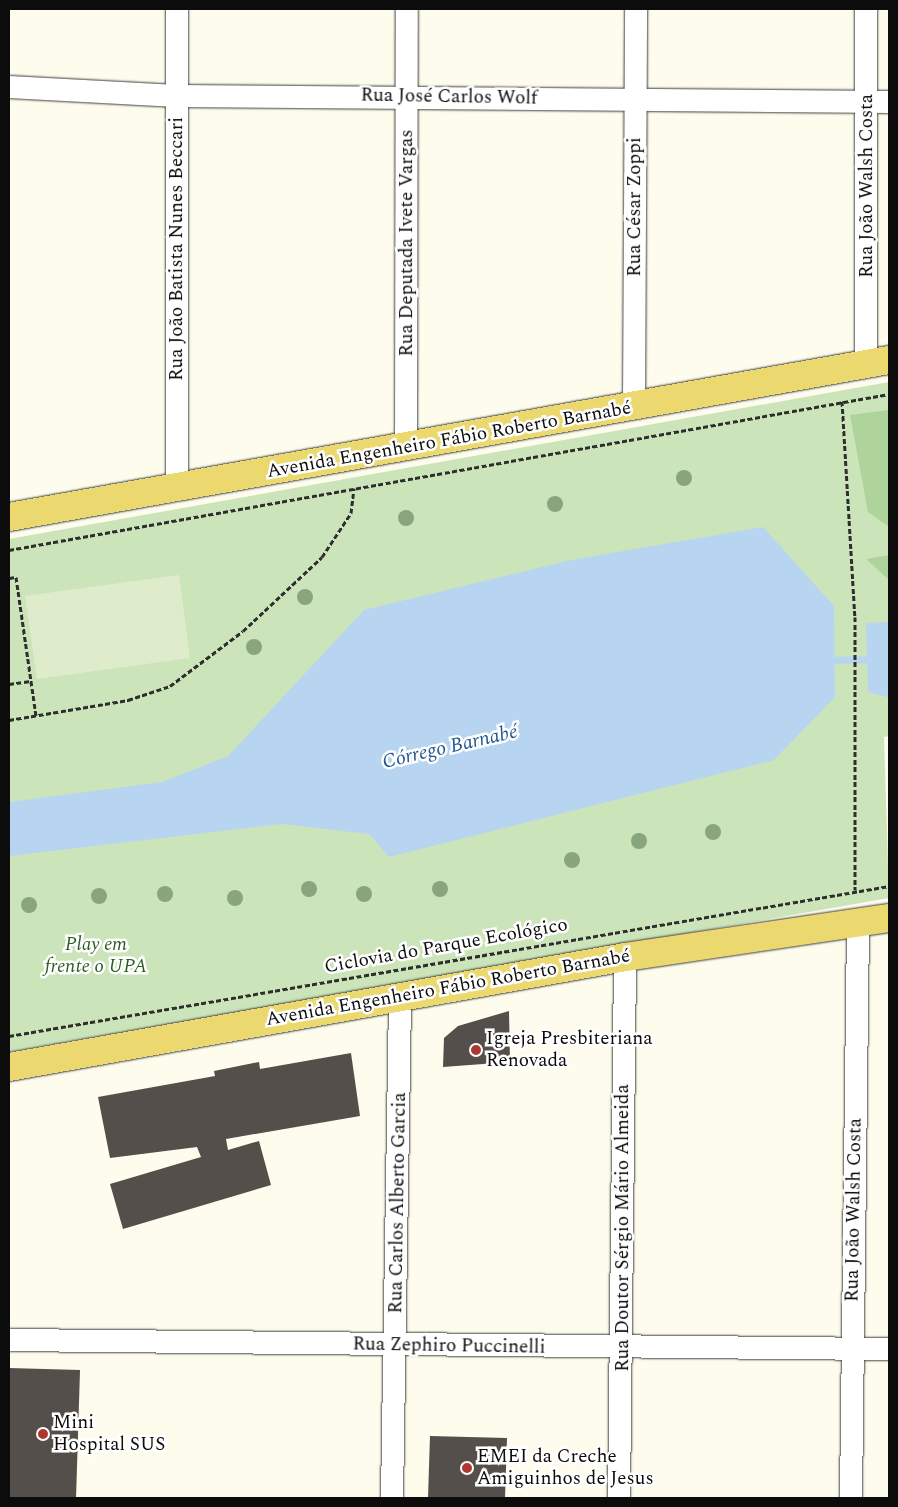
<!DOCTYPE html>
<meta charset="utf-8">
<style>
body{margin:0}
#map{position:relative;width:898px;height:1507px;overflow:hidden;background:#fdfced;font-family:Spectral,serif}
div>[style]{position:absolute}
.green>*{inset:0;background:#cce4ba}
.forest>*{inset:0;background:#afd49b}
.pitch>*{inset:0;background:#deeccb}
.water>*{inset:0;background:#b7d5f0}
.stream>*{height:7px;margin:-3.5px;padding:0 3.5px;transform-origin:3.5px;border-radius:3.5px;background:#b7d5f0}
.building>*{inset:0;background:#544f4a}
.path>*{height:3px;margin-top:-1.5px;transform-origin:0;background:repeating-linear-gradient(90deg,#2e2e2e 0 5px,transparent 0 7.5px)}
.roads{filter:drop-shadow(0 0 1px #3f3f3f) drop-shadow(0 0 1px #3f3f3f)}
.street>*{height:22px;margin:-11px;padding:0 11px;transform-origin:11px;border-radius:11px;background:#fff}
.primary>*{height:28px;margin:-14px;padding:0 14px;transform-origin:14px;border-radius:14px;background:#ebd86f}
.trees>*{width:16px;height:16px;margin:-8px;border-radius:50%;background:#89a57e}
.dots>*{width:14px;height:14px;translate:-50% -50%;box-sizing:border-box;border:2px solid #fff;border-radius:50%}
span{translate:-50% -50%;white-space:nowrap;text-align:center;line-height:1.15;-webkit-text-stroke:5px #fff;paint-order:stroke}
.street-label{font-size:19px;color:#0c0c0c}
.park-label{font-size:19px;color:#2a5d23;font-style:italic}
.poi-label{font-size:19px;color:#0c0c0c}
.left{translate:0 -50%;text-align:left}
.water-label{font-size:20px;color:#225792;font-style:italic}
.frame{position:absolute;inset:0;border:10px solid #0c0c0c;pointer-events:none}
</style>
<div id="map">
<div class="green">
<div style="clip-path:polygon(889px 382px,889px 736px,884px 737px,889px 898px,9px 1052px,9px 539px)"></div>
</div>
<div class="forest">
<div style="clip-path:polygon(889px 410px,889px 527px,868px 512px,850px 415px)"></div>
<div style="clip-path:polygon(889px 555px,889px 580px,866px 559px)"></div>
</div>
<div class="pitch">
<div style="clip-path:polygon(179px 575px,190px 658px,37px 679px,25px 596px)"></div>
</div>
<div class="water">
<div style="clip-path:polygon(763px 527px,834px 606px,835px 697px,774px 760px,389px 857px,369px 834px,282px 824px,9px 856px,9px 802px,162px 782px,228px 756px,364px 610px,571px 560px)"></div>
<div style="clip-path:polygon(889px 622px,889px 697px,887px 697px,868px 692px,866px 623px)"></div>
</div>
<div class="stream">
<div style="left:826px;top:660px;width:63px;rotate:-0.9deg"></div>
</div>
<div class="building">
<div style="clip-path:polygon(509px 1011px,510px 1062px,443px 1067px,444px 1038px,458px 1026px)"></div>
<div style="clip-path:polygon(351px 1053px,360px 1116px,226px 1139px,228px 1150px,259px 1141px,271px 1185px,123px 1229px,110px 1184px,201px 1157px,197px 1147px,110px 1158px,98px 1097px,215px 1076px,214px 1071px,259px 1062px,260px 1069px)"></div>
<div style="clip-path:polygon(9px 1368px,80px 1370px,76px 1498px,9px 1498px)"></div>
<div style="clip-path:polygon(430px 1436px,507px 1438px,505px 1498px,428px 1498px)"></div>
</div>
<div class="path">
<div style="left:842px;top:401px;width:216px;rotate:86.6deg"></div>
<div style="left:855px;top:617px;width:273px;rotate:90deg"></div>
<div style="left:9px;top:550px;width:894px;rotate:-10.05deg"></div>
<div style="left:9px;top:578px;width:7px;rotate:-8deg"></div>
<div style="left:16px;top:577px;width:140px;rotate:81.8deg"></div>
<div style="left:9px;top:684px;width:22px;rotate:-8deg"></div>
<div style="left:9px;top:720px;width:121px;rotate:-9.5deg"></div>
<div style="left:128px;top:700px;width:44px;rotate:-18.4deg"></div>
<div style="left:170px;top:686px;width:91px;rotate:-37deg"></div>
<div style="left:243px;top:631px;width:108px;rotate:-43.1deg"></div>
<div style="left:322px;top:557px;width:53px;rotate:-56.6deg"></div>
<div style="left:351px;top:513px;width:25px;rotate:-83deg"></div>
<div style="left:9px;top:1036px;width:893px;rotate:-9.67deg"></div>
</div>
<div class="roads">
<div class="street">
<div style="left:177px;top:9px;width:481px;rotate:90deg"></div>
<div style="left:866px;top:9px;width:354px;rotate:90deg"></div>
<div style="left:9px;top:87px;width:168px;rotate:3.1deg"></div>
<div style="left:177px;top:96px;width:712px;rotate:0.48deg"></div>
<div style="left:634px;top:406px;width:397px;rotate:-89.7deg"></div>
<div style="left:406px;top:447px;width:438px;rotate:-89.9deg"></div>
<div style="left:9px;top:1340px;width:880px;rotate:0.59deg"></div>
<div style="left:392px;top:1498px;width:500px;rotate:-89.08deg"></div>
<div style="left:619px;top:1498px;width:541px;rotate:-89.36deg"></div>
<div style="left:851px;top:1498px;width:577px;rotate:-89.3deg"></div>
</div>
<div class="primary">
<div style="left:9px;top:517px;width:894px;rotate:-10.12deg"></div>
<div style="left:9px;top:1067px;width:626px;rotate:-10.12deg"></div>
<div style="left:625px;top:957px;width:267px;rotate:-8.4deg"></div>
</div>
</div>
<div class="trees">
<div style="left:684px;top:478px"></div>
<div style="left:555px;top:504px"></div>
<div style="left:406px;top:518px"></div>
<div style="left:305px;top:597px"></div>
<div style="left:254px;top:647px"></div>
<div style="left:713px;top:832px"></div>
<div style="left:639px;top:841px"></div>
<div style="left:572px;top:860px"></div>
<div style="left:309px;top:889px"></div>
<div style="left:440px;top:889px"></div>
<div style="left:165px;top:894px"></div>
<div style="left:364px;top:894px"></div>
<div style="left:99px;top:896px"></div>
<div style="left:235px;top:898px"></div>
<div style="left:29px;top:905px"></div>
</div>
<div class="dots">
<div style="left:476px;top:1050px;background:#af3732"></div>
<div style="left:43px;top:1434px;background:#af3732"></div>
<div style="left:467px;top:1468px;background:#af3732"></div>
</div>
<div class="street-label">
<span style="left:449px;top:97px;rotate:1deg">Rua José Carlos Wolf</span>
<span style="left:867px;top:186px;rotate:-90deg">Rua João Walsh Costa</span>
<span style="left:635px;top:207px;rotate:-90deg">Rua César Zoppi</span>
<span style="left:407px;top:243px;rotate:-90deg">Rua Deputada Ivete Vargas</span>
<span style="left:177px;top:249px;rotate:-90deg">Rua João Batista Nunes Beccari</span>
<span style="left:449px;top:440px;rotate:-10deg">Avenida Engenheiro Fábio Roberto Barnabé</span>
<span style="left:446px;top:946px;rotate:-10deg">Ciclovia do Parque Ecológico</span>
<span style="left:448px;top:988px;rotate:-10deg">Avenida Engenheiro Fábio Roberto Barnabé</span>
<span style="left:398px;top:1203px;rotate:-89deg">Rua Carlos Alberto Garcia</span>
<span style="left:854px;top:1210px;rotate:-89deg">Rua João Walsh Costa</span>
<span style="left:623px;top:1228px;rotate:-90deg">Rua Doutor Sérgio Mário Almeida</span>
<span style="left:449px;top:1346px;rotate:1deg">Rua Zephiro Puccinelli</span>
</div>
<div class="park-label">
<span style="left:96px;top:956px">Play em<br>frente o UPA</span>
</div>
<div class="poi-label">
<span class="left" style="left:486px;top:1050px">Igreja Presbiteriana<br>Renovada</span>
<span class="left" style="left:53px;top:1434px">Mini<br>Hospital SUS</span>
<span class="left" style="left:477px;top:1468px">EMEI da Creche<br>Amiguinhos de Jesus</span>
</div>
<div class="water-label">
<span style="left:450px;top:747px;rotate:-13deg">Córrego Barnabé</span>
</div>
<div class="frame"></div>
</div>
